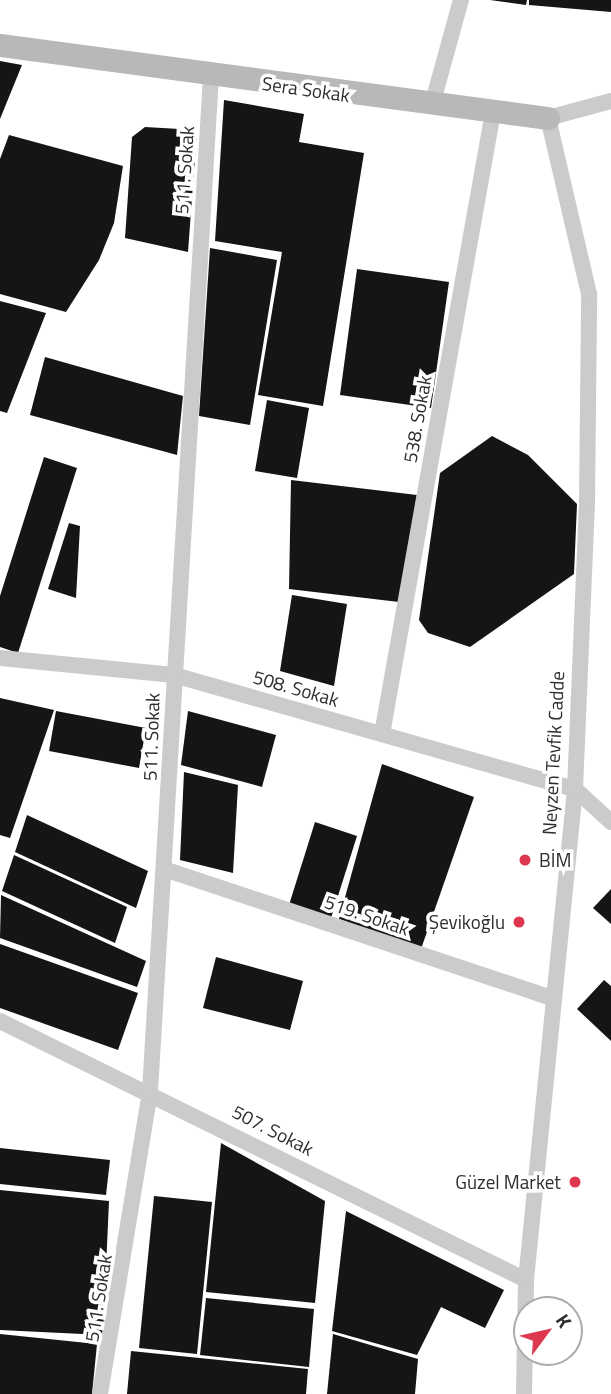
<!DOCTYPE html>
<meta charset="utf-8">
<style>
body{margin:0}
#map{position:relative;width:611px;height:1394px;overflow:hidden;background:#fff;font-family:"Titillium Web",sans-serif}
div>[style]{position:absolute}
.building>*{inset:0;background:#151515}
.street>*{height:16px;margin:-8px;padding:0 8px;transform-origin:8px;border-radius:8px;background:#cbcbcb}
.secondary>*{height:23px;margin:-11.5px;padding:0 11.5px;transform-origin:11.5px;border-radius:11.5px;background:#b8b8b8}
.dots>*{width:19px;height:19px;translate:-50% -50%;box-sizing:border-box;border:4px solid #fff;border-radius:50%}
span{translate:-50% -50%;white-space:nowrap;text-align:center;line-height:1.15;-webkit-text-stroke:7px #fff;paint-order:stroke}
.street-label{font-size:19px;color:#2e2e2e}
.poi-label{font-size:19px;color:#2e2e2e}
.left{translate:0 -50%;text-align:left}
.right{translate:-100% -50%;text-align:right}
.north{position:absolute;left:513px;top:1296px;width:70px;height:70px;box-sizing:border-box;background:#fff;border:2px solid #ababab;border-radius:50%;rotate:57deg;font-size:19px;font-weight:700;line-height:28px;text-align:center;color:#2e2e2e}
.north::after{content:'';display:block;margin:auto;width:24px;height:32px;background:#dd3850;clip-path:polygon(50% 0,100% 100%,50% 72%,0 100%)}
</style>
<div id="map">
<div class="building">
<div style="clip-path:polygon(490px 0,527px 0,526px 5px)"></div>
<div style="clip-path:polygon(529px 0,611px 0,611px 12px,529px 5px)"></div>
<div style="clip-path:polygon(0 61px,22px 65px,0 119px)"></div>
<div style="clip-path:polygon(224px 100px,304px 114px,299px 142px,364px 153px,323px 406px,258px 395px,282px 252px,215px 241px)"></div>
<div style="clip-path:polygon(145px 127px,197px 130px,188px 252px,125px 238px,132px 137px)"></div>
<div style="clip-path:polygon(9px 135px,123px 166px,114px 223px,99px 260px,66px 312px,0 294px,0 159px)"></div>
<div style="clip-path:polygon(210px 248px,277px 260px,250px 425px,199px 416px)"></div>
<div style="clip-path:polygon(357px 269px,449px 282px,431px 408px,340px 395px)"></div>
<div style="clip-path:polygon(0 301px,46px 313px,7px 413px,0 411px)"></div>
<div style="clip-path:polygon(45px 357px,183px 396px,177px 455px,30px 415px)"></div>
<div style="clip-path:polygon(267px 400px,309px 408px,297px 478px,255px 471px)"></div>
<div style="clip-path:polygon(492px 436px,528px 455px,577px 504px,574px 574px,470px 647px,428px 633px,419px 620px,440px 473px)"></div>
<div style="clip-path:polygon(44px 457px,77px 468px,18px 653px,0 647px,0 596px)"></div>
<div style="clip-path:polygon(291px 480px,417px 495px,399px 602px,289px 589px)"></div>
<div style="clip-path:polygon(69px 523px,80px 526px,76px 598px,48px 589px)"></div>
<div style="clip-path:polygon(292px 595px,347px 604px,334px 686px,280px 671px)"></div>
<div style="clip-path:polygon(0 698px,54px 710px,10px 838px,0 835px)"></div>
<div style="clip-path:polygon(56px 711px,146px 728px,139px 768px,49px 751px)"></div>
<div style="clip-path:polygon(188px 711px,276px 735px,262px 787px,181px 765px)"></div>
<div style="clip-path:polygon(382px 764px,474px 797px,421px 949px,339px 919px)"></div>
<div style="clip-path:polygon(184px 772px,238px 785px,233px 873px,180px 860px)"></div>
<div style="clip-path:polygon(27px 815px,148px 871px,136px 908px,15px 852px)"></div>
<div style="clip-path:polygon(315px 822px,357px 836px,331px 918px,289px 905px)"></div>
<div style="clip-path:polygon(14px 855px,127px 907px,115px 943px,2px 891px)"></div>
<div style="clip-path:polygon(611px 889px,611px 924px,593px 908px)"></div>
<div style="clip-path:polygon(1px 895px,146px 961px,137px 987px,0 938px)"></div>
<div style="clip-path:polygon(0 944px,138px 993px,118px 1050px,0 1008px)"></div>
<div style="clip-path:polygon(216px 957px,303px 981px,290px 1030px,203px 1008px)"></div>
<div style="clip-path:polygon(604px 980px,611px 986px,611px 1041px,577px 1009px)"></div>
<div style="clip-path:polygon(221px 1143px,325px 1201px,315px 1303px,206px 1292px)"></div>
<div style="clip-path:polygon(0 1148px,110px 1160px,106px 1195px,0 1184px)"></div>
<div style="clip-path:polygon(0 1190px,109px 1201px,103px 1335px,0 1330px)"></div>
<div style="clip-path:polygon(154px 1196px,212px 1202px,197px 1354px,139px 1348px)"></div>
<div style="clip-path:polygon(346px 1211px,504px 1290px,485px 1328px,441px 1307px,417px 1355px,332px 1331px)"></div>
<div style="clip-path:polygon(206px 1298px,314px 1309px,309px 1367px,200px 1355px)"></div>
<div style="clip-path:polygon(0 1334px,97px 1344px,92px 1394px,0 1394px)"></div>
<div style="clip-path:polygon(333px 1334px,418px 1359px,415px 1394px,327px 1394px)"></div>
<div style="clip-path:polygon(131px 1351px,308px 1369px,306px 1394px,127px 1394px)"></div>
</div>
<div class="street">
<div style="left:432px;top:105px;width:109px;rotate:-74.6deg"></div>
<div style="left:0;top:658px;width:175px;rotate:5.6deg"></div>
<div style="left:174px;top:675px;width:417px;rotate:15.9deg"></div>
<div style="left:575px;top:789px;width:49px;rotate:42.5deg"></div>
<div style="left:382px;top:734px;width:632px;rotate:-79.88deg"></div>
<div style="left:167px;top:870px;width:408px;rotate:18.4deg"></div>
<div style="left:0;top:1021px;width:586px;rotate:26.22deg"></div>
<div style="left:100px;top:1394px;width:307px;rotate:-80.6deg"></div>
<div style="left:150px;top:1091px;width:1017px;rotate:-86.56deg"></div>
<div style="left:524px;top:1394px;width:114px;rotate:-89deg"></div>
<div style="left:526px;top:1280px;width:493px;rotate:-84.3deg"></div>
<div style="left:575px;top:789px;width:287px;rotate:-87.6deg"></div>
<div style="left:587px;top:502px;width:208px;rotate:-89.4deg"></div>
<div style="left:589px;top:294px;width:181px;rotate:-103.1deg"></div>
<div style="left:548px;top:118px;width:65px;rotate:-15.1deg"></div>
</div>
<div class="secondary">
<div style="left:0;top:45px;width:553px;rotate:7.59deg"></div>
</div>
<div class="dots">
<div style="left:525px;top:860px;background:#dd3850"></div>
<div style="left:519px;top:922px;background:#dd3850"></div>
<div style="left:575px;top:1182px;background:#dd3850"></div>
</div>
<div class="street-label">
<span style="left:306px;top:89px;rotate:8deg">Sera Sokak</span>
<span style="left:184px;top:170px;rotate:-86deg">511. Sokak</span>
<span style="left:417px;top:419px;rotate:-80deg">538. Sokak</span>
<span style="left:296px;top:688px;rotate:16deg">508. Sokak</span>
<span style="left:151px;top:737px;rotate:-88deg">511. Sokak</span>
<span style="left:553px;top:753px;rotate:-87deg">Neyzen Tevfik Cadde</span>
<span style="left:367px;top:915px;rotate:19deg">519. Sokak</span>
<span style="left:273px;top:1130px;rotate:27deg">507. Sokak</span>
<span style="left:98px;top:1298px;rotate:-81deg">511. Sokak</span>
</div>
<div class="poi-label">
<span class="left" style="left:539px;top:860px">BİM</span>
<span class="right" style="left:505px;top:922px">Şevikoğlu</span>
<span class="right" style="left:561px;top:1182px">Güzel Market</span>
</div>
<div class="north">K</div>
</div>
